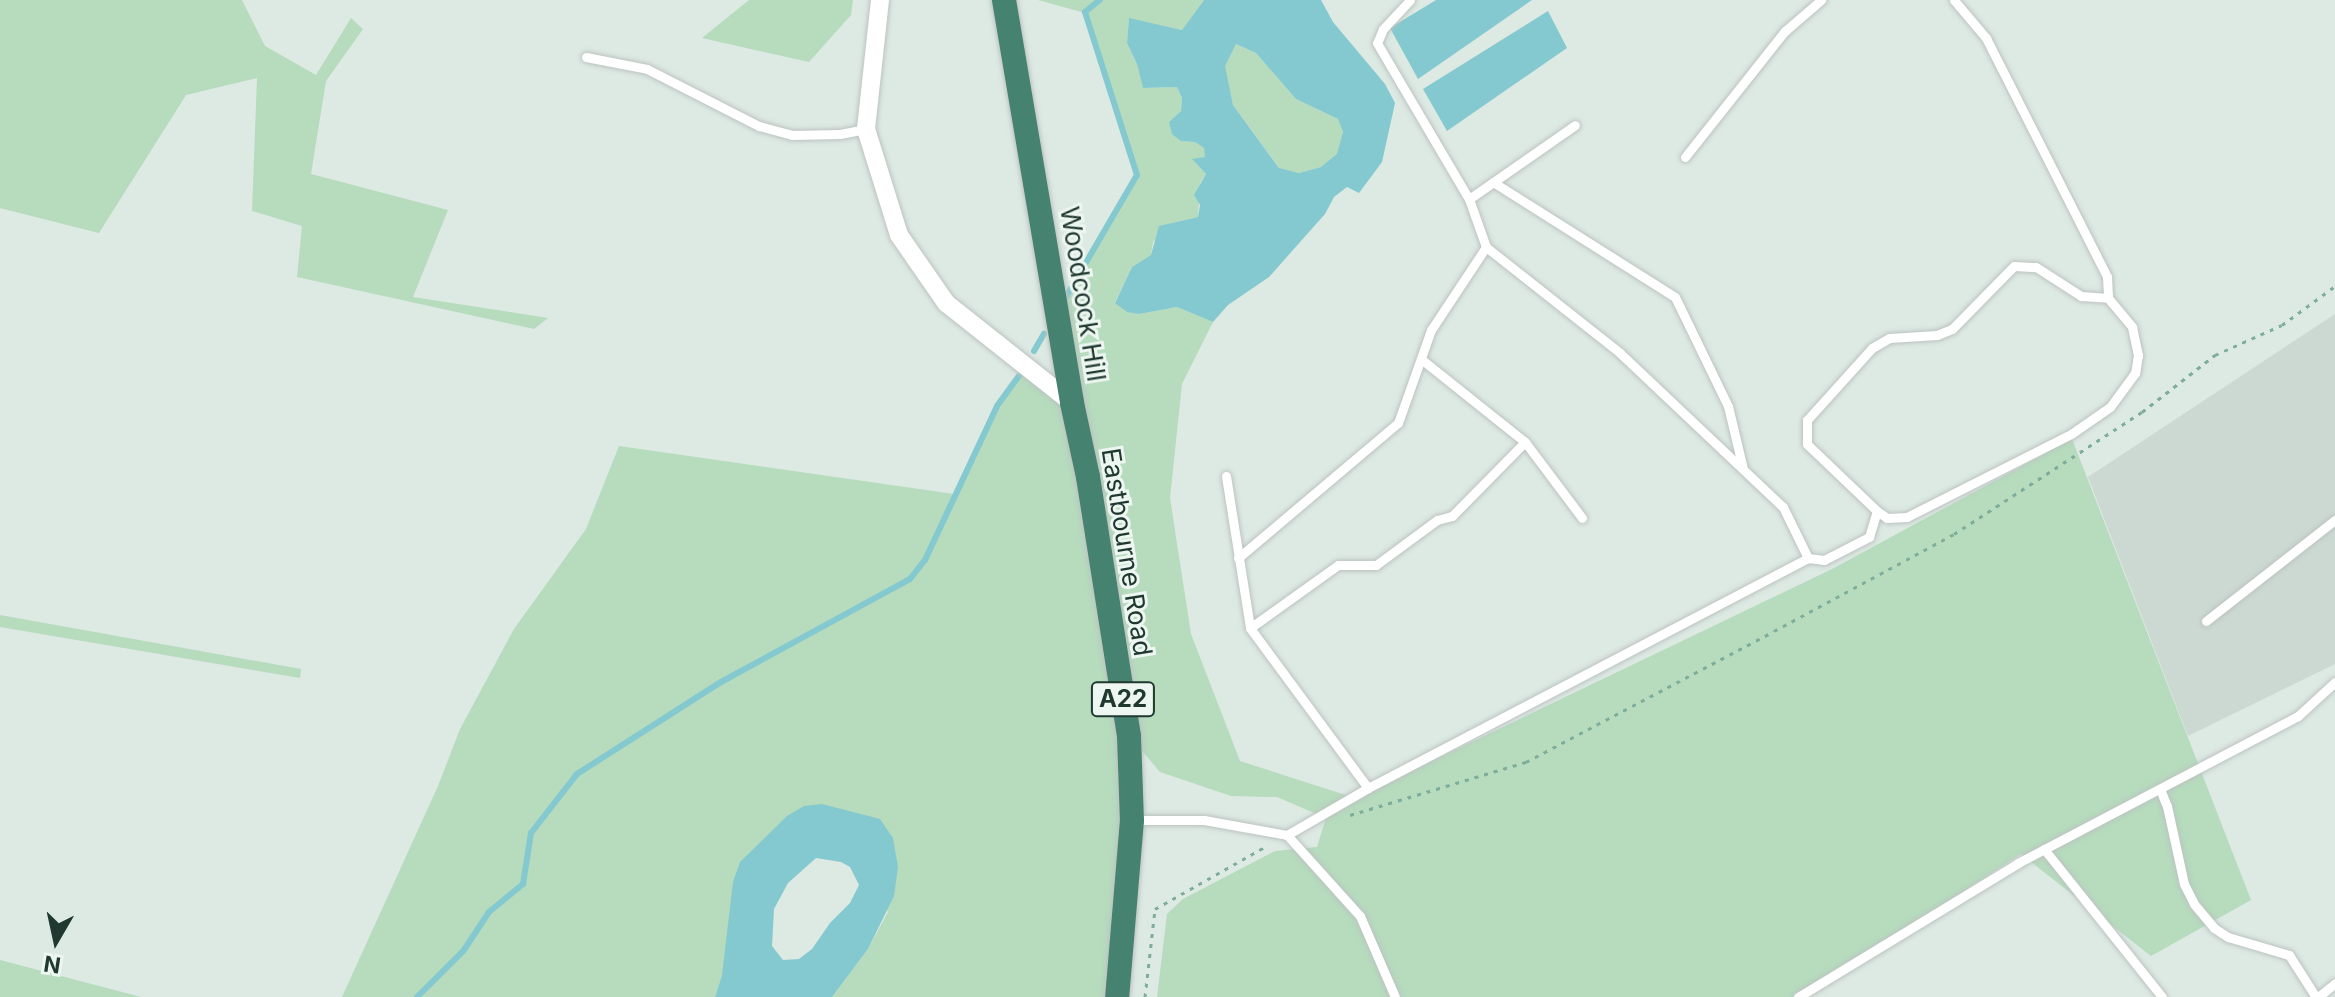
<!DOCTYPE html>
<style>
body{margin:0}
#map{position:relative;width:2335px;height:997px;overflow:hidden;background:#dde9e3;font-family:Inter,sans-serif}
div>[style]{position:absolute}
.built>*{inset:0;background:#ccd9d2}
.green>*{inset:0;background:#b6dbbd}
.water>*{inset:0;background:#84c9cf}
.stream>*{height:6px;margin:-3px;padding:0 3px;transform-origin:3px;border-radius:3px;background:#84c9cf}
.path>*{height:3px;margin-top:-1.5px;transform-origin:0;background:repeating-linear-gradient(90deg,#7ead9b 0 4px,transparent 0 10px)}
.roads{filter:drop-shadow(0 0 2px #bcc3c1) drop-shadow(0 0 2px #bcc3c1)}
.service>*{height:9px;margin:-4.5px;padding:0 4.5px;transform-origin:4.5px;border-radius:4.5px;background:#fff}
.minor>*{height:18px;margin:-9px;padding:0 9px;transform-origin:9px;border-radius:9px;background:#fff}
.trunk>*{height:24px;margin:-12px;padding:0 12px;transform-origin:12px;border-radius:12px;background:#468270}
span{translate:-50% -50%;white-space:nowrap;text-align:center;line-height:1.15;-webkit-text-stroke:6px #edf6f1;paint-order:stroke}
.shield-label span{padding:2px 6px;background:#edf6f1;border:2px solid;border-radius:6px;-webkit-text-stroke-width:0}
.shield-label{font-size:24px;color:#1f3830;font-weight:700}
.street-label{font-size:26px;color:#1f3830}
.north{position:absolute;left:16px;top:901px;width:80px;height:80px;-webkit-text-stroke:6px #edf6f1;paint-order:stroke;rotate:189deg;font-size:22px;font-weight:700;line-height:32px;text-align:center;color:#1f3830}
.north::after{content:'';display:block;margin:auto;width:28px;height:36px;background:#1f3830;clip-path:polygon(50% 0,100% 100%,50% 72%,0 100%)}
</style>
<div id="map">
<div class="built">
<div style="clip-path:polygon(2335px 314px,2335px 664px,2188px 736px,2088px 477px)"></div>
</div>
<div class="green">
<div style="clip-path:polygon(0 0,242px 0,265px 46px,316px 75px,351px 18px,363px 29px,326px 81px,311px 174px,448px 210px,413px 297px,548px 318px,534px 329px,297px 277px,302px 226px,252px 211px,257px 78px,186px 95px,99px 233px,0 208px)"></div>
<div style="clip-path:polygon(749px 0,853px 0,851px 15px,809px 62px,702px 38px)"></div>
<div style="clip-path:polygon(1038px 0,1204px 0,1182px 30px,1129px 19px,1127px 43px,1137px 64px,1143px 88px,1177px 87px,1182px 98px,1181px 111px,1169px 122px,1181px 141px,1195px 142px,1204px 148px,1206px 157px,1193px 160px,1206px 174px,1200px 183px,1198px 217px,1172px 223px,1153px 242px,1151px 255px,1132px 267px,1115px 302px,1139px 314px,1177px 307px,1213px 322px,1182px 384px,1170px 498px,1191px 634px,1240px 761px,1355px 798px,1834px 568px,2072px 439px,2251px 900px,2151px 956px,2021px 854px,1799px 997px,1157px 997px,1167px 914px,1183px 899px,1275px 851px,1317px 847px,1326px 818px,1277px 797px,1231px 796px,1160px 772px,1130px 737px,1117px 997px,832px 997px,868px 949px,888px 912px,822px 804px,722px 975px,715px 997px,342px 997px,438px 786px,460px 729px,514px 629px,586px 529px,619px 446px,954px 494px,997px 406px,1026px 365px,1071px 402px,1063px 303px,1137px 175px,1085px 13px)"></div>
<div style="clip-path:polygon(1236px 44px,1256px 53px,1296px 99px,1338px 119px,1343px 132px,1338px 154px,1321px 167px,1299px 173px,1280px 169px,1233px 105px,1224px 66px)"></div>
<div style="clip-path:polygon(0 615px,301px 669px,300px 678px,0 627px)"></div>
<div style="clip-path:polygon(0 960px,141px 997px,0 997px)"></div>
</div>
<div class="water">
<div style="clip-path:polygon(evenodd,1204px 0,1321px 0,1333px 22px,1385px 84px,1395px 103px,1382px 162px,1359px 193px,1347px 187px,1334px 197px,1325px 214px,1269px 277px,1228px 305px,1213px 322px,1177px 307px,1139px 314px,1127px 312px,1115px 303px,1132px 267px,1151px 255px,1159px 226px,1198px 217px,1200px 205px,1194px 195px,1206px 174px,1192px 159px,1205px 157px,1204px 148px,1195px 142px,1181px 141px,1172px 134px,1169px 122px,1181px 111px,1182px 98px,1177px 87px,1143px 88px,1137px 64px,1127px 43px,1129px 18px,1182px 30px,1204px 0,1236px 44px,1256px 53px,1296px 99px,1338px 119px,1343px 132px,1337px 154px,1321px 167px,1299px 173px,1279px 168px,1233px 105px,1225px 66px,1236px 44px)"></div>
<div style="clip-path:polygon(1436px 0,1532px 0,1418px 79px,1390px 28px)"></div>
<div style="clip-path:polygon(1548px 11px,1567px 48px,1447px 131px,1423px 89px)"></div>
<div style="clip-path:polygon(evenodd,822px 804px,880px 819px,893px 838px,898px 867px,894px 896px,868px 949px,832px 997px,715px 997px,722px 975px,733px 882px,740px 862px,787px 816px,804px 806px,822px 804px,816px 858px,841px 862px,850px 867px,859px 885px,850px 903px,830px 923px,812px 949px,799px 959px,783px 960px,772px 946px,774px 909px,788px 883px,816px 858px)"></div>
</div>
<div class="stream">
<div style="left:1063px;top:302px;width:147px;rotate:-59.8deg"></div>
<div style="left:1137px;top:175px;width:171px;rotate:-107.7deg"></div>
<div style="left:1085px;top:12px;width:19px;rotate:-39deg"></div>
<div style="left:1034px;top:351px;width:20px;rotate:-60deg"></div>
<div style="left:417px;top:997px;width:66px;rotate:-45deg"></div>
<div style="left:464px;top:950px;width:45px;rotate:-56.7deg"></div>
<div style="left:489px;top:912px;width:44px;rotate:-39.5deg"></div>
<div style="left:523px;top:884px;width:52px;rotate:-81.1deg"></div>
<div style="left:531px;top:833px;width:75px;rotate:-52.1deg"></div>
<div style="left:577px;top:774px;width:171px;rotate:-32.6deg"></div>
<div style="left:721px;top:682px;width:215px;rotate:-28.6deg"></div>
<div style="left:910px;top:579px;width:24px;rotate:-52deg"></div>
<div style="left:925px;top:560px;width:170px;rotate:-64.9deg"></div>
<div style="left:997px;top:406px;width:37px;rotate:-54deg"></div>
</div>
<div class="path">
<div style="left:1350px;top:815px;width:184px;rotate:-16.8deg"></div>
<div style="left:1526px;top:762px;width:280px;rotate:-27.8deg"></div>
<div style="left:1774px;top:631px;width:204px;rotate:-28.3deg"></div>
<div style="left:1954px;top:534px;width:224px;rotate:-33deg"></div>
<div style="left:2142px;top:412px;width:93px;rotate:-38deg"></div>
<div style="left:2215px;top:355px;width:73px;rotate:-24.1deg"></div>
<div style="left:2282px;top:325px;width:66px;rotate:-36.3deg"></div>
<div style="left:1145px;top:997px;width:89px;rotate:-83.5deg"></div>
<div style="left:1155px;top:909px;width:130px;rotate:-29.5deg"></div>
</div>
<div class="roads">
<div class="service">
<div style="left:1410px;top:0;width:40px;rotate:133deg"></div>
<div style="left:1383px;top:29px;width:15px;rotate:113deg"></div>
<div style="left:1377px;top:43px;width:181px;rotate:59.5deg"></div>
<div style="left:1469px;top:199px;width:51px;rotate:70.5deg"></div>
<div style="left:1954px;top:0;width:50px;rotate:49.9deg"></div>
<div style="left:1986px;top:38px;width:268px;rotate:63.1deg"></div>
<div style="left:2107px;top:277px;width:21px;rotate:87deg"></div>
<div style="left:586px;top:57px;width:62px;rotate:11.1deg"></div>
<div style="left:647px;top:69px;width:126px;rotate:27deg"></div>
<div style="left:759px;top:126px;width:34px;rotate:15deg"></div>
<div style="left:792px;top:135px;width:48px;rotate:-1.2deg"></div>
<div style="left:840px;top:134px;width:26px;rotate:-11deg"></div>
<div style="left:1685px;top:157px;width:161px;rotate:-51.6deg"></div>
<div style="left:1785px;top:31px;width:48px;rotate:-40.7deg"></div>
<div style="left:1493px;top:182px;width:215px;rotate:32.3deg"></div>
<div style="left:1675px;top:297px;width:121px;rotate:64.1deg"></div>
<div style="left:1728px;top:406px;width:65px;rotate:76.6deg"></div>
<div style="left:1469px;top:199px;width:129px;rotate:-34.9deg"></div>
<div style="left:1525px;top:442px;width:95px;rotate:53.1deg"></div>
<div style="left:1226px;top:476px;width:154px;rotate:81deg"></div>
<div style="left:1250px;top:628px;width:199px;rotate:53.6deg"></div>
<div style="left:1368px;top:788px;width:94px;rotate:149.9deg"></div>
<div style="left:1238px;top:558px;width:209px;rotate:-40.2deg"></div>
<div style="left:1398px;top:423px;width:99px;rotate:-70.5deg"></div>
<div style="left:1431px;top:330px;width:100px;rotate:-56.5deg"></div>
<div style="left:1486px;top:247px;width:171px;rotate:38.3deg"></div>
<div style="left:1620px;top:353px;width:224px;rotate:43.4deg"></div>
<div style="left:1783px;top:507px;width:57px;rotate:63.9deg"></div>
<div style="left:1808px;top:558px;width:496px;rotate:152.4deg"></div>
<div style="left:1808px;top:558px;width:16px;rotate:7deg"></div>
<div style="left:1824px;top:560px;width:51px;rotate:-27.1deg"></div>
<div style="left:1869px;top:537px;width:27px;rotate:-73deg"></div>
<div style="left:1877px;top:511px;width:97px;rotate:-136.3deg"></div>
<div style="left:1807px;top:444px;width:24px;rotate:-90deg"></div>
<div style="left:1807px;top:420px;width:97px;rotate:-47.9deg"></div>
<div style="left:1872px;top:348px;width:20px;rotate:-30deg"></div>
<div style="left:1889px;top:338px;width:48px;rotate:-3.6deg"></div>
<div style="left:1937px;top:335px;width:16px;rotate:-22deg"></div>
<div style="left:1952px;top:329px;width:88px;rotate:-45.5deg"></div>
<div style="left:2014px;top:266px;width:22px;rotate:3deg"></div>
<div style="left:2036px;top:267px;width:54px;rotate:32.8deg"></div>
<div style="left:2081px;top:296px;width:27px;rotate:4deg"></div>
<div style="left:2108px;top:298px;width:38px;rotate:50deg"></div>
<div style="left:2132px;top:327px;width:29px;rotate:78deg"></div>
<div style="left:2138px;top:355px;width:18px;rotate:99deg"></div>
<div style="left:2135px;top:373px;width:42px;rotate:126.3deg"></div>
<div style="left:2110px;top:407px;width:47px;rotate:145.3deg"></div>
<div style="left:2071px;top:434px;width:184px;rotate:153.2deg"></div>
<div style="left:1907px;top:517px;width:20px;rotate:177deg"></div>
<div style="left:1887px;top:518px;width:12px;rotate:-145deg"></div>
<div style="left:2206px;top:621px;width:164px;rotate:-38.1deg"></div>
<div style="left:1250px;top:628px;width:108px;rotate:-35.6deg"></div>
<div style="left:1338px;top:565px;width:38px"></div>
<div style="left:1376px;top:565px;width:76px;rotate:-36.4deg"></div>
<div style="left:1437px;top:520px;width:16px;rotate:-15deg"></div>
<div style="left:1452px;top:516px;width:104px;rotate:-45.4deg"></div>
<div style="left:1525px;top:442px;width:133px;rotate:-141.4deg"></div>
<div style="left:2160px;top:789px;width:18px;rotate:68deg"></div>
<div style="left:2167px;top:806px;width:80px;rotate:77.7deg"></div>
<div style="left:2184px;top:884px;width:22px;rotate:63deg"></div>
<div style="left:2194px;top:904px;width:31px;rotate:50deg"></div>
<div style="left:2214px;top:928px;width:17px;rotate:33deg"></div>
<div style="left:2228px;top:937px;width:64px;rotate:16.4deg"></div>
<div style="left:2289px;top:955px;width:50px;rotate:57.3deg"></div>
<div style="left:1133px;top:820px;width:71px"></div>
<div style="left:1204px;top:820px;width:84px;rotate:10.2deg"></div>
<div style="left:1287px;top:835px;width:109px;rotate:48deg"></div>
<div style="left:1360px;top:916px;width:88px;rotate:66.6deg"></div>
<div style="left:2044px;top:849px;width:189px;rotate:51.4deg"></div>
<div style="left:1798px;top:997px;width:258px;rotate:-31.3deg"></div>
<div style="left:2018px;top:863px;width:316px;rotate:-27.7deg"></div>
<div style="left:2298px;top:716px;width:50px;rotate:-42.6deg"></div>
<div style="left:2318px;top:997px;width:22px;rotate:-39deg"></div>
</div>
<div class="minor">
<div style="left:880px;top:0;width:130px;rotate:96.2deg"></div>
<div style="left:866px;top:129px;width:111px;rotate:72.7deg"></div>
<div style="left:899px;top:235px;width:83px;rotate:55.3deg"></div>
<div style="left:946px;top:303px;width:161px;rotate:38.4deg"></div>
</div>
<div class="trunk">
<div style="left:1004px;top:0;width:409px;rotate:80.4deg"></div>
<div style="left:1072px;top:403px;width:76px;rotate:77.8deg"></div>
<div style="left:1088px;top:477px;width:262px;rotate:81deg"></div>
<div style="left:1129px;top:736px;width:84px;rotate:88deg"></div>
<div style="left:1132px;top:820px;width:178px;rotate:94.8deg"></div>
</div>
</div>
<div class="shield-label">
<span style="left:1123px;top:699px">A22</span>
</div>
<div class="street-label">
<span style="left:1083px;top:294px;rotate:81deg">Woodcock Hill</span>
<span style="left:1127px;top:552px;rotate:81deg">Eastbourne Road</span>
</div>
<div class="north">N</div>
</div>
